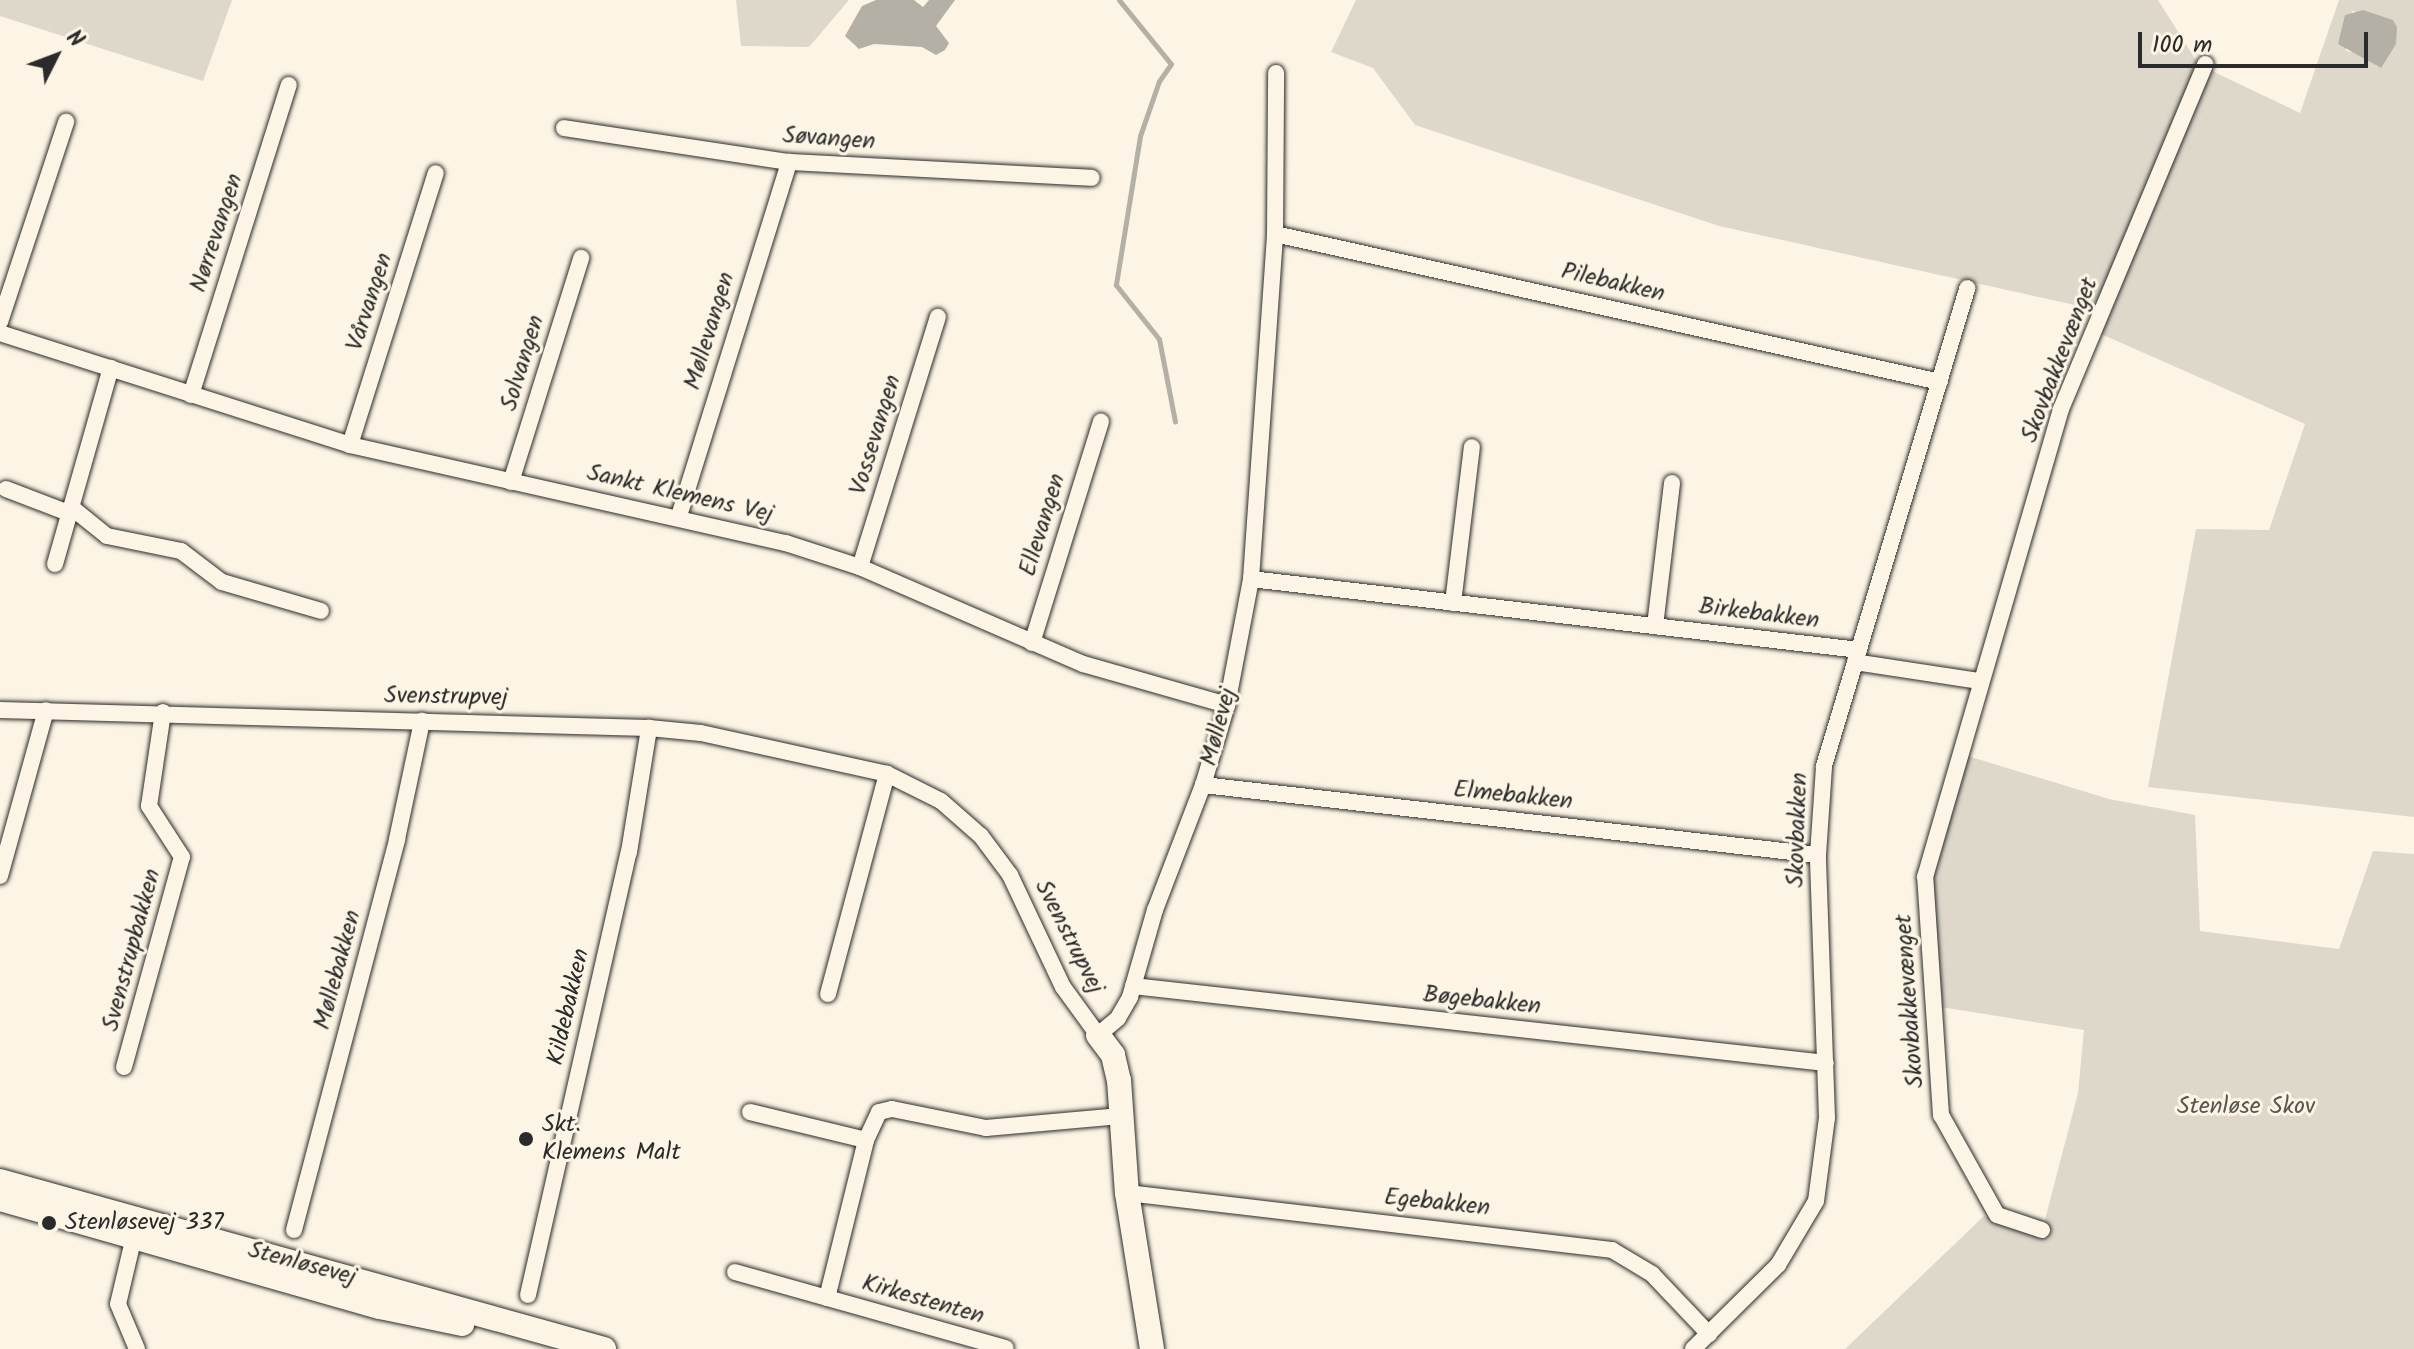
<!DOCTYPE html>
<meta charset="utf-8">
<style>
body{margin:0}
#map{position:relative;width:2414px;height:1349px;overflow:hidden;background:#fcf5e5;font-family:Kalam,sans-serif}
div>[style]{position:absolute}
.green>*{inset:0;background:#ded8ca}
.water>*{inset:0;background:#b4b0a5}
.stream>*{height:5px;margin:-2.5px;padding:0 2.5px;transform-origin:2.5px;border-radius:2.5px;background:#b4b0a5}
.roads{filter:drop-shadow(0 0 2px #2b2b2b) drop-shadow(0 0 2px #2b2b2b)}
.street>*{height:16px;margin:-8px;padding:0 8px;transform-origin:8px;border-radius:8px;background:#fcf5e5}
.secondary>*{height:24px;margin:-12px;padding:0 12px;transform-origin:12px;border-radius:12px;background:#fcf5e5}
.dots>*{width:22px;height:22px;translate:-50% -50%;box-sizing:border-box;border:4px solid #fcf5e5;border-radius:50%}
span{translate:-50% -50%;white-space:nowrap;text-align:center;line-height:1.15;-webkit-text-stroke:6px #fcf5e5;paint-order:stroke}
.street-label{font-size:24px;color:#2b2b2b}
.park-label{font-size:24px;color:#585653}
.poi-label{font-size:24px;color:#2b2b2b}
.left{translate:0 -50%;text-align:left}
.north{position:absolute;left:16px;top:16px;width:80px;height:80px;-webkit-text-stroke:6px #fcf5e5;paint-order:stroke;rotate:48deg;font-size:22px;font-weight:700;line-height:32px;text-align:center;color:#2b2b2b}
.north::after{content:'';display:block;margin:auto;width:28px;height:36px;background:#2b2b2b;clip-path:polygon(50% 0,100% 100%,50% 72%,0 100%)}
.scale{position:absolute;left:2138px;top:32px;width:230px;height:36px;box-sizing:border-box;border:4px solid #2b2b2b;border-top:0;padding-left:10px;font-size:24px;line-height:28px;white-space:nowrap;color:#2b2b2b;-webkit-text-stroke:6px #fcf5e5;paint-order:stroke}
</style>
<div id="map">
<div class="green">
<div style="clip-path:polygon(0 0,232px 0,203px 81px,0 16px)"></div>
<div style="clip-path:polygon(736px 0,849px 0,809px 47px,741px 46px)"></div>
<div style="clip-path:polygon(1356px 0,2158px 0,2199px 65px,2097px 310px,1719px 226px,1415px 125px,1373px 68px,1331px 52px)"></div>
<div style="clip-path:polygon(evenodd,2339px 0,2414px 0,2414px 817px,2148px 787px,2196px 529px,2269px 530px,2305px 424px,2101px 334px,2208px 69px,2300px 113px,2339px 0,2352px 11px,2383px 18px,2377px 67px,2365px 55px,2346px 51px,2352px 11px)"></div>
<div style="clip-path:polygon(1961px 754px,2109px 799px,2195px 815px,2200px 931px,2339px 949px,2373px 851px,2414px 854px,2414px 1349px,1845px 1349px,1984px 1216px,2041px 1235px,2078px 1093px,2084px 1030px,1941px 1007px,1931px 879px)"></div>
</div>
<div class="water">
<div style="clip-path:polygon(876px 0,914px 0,923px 7px,929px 0,955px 0,936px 26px,949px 43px,945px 50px,936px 55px,922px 47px,874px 44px,859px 49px,845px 36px,862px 6px)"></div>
<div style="clip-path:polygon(2363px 10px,2393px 20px,2397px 27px,2396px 44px,2381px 68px,2338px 44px,2345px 15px)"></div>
</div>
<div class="stream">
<div style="left:1119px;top:0;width:82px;rotate:50.9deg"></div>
<div style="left:1171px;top:64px;width:21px;rotate:125deg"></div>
<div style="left:1159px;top:81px;width:58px;rotate:109.1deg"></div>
<div style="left:1140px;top:136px;width:151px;rotate:99.2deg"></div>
<div style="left:1116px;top:285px;width:69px;rotate:51.5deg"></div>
<div style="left:1159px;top:339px;width:84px;rotate:79deg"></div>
</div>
<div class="roads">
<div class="street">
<div style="left:564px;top:128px;width:228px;rotate:8.6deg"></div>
<div style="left:789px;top:162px;width:303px;rotate:3deg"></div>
<div style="left:1275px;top:234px;width:681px;rotate:12.55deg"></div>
<div style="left:0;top:322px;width:211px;rotate:-71.7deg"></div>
<div style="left:0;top:333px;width:367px;rotate:17.7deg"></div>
<div style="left:350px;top:445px;width:447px;rotate:12.7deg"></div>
<div style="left:786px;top:543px;width:78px;rotate:18deg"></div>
<div style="left:860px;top:567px;width:243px;rotate:23.5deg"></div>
<div style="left:1083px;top:664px;width:150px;rotate:15.9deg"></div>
<div style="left:191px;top:395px;width:325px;rotate:-72.5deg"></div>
<div style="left:350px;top:445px;width:285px;rotate:-72.5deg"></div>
<div style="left:511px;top:482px;width:235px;rotate:-72.6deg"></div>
<div style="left:6px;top:489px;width:67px;rotate:20.9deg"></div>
<div style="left:71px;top:507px;width:46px;rotate:38.9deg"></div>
<div style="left:107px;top:536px;width:76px;rotate:11.5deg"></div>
<div style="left:181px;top:551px;width:51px;rotate:37.1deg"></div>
<div style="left:222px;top:582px;width:103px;rotate:16.3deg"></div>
<div style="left:679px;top:516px;width:371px;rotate:-72.7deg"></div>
<div style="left:55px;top:564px;width:204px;rotate:-74.1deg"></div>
<div style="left:860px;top:567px;width:262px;rotate:-72.7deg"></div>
<div style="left:1251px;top:579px;width:612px;rotate:6.66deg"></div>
<div style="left:1453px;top:603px;width:157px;rotate:-83.1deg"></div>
<div style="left:1655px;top:626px;width:144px;rotate:-83.2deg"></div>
<div style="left:1032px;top:643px;width:232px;rotate:-72.7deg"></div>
<div style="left:1855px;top:662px;width:125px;rotate:8.7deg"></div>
<div style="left:0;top:710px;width:649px;rotate:1.59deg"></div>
<div style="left:649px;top:728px;width:52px;rotate:5.5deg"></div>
<div style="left:701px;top:733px;width:190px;rotate:12.4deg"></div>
<div style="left:887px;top:774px;width:60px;rotate:26.6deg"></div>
<div style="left:941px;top:801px;width:53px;rotate:41.2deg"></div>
<div style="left:981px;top:836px;width:49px;rotate:53.4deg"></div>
<div style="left:1010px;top:875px;width:124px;rotate:64.7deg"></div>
<div style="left:1063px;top:987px;width:59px;rotate:53.9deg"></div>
<div style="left:1098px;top:1035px;width:26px;rotate:-40deg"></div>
<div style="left:1118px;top:1018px;width:24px;rotate:-60deg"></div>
<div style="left:1130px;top:997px;width:91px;rotate:-74deg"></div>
<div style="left:1155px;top:910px;width:134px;rotate:-69deg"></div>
<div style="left:1203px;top:785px;width:84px;rotate:-73.3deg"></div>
<div style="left:1227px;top:705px;width:128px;rotate:-79.2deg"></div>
<div style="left:1251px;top:579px;width:346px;rotate:-86deg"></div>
<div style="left:1275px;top:234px;width:161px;rotate:-89.6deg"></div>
<div style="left:1203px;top:785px;width:619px;rotate:6.49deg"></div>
<div style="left:0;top:876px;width:172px;rotate:-74.5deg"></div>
<div style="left:1133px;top:986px;width:697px;rotate:6.34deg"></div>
<div style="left:828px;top:994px;width:228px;rotate:-75deg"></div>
<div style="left:124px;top:1067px;width:218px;rotate:-74.6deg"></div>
<div style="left:182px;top:857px;width:61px;rotate:-122.9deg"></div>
<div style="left:149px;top:806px;width:95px;rotate:-81.5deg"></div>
<div style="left:750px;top:1112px;width:119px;rotate:13.6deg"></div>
<div style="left:1127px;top:1193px;width:488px;rotate:6.7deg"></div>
<div style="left:1612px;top:1250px;width:47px;rotate:31deg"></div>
<div style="left:1652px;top:1274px;width:83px;rotate:46.5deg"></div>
<div style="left:136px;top:1228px;width:78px;rotate:103.3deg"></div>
<div style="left:118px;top:1304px;width:49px;rotate:67.1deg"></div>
<div style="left:294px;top:1230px;width:404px;rotate:-75.2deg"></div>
<div style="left:397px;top:839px;width:121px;rotate:-78deg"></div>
<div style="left:2042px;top:1230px;width:47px;rotate:-161.6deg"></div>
<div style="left:1997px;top:1215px;width:115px;rotate:-119.2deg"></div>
<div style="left:1941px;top:1115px;width:239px;rotate:-93.8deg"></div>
<div style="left:1925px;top:877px;width:487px;rotate:-73.8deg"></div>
<div style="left:2061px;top:409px;width:374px;rotate:-67.3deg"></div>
<div style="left:735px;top:1272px;width:281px;rotate:15.7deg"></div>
<div style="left:528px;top:1295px;width:454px;rotate:-77.2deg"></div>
<div style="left:629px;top:852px;width:126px;rotate:-80.8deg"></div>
<div style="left:827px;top:1298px;width:163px;rotate:-76.1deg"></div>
<div style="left:866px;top:1140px;width:31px;rotate:-65deg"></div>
<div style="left:879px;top:1112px;width:13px;rotate:-13deg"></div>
<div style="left:892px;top:1109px;width:96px;rotate:11.4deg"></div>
<div style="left:986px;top:1128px;width:135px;rotate:-5.1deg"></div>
<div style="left:1693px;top:1349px;width:120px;rotate:-44.7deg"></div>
<div style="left:1778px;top:1265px;width:74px;rotate:-59.3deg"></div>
<div style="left:1816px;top:1201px;width:84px;rotate:-82.5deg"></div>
<div style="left:1827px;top:1118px;width:263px;rotate:-92deg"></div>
<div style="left:1818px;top:855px;width:89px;rotate:-86.1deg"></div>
<div style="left:1824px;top:766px;width:499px;rotate:-73.3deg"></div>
</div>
<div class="secondary">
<div style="left:1098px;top:1035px;width:25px;rotate:53deg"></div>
<div style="left:1113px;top:1055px;width:26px;rotate:77deg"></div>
<div style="left:1119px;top:1080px;width:113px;rotate:86deg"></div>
<div style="left:1127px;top:1193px;width:158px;rotate:80.9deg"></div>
<div style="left:0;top:1181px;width:627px;rotate:15.54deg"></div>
<div style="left:0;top:1199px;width:395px;rotate:15.9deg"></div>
<div style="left:380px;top:1307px;width:84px;rotate:11.7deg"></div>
</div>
</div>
<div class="dots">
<div style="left:526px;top:1139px;background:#2b2b2b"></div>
<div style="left:49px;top:1223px;background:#2b2b2b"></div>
</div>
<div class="street-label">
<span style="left:829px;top:139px;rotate:4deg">Søvangen</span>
<span style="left:217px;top:233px;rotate:-72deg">Nørrevangen</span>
<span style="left:1613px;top:283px;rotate:13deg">Pilebakken</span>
<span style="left:370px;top:302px;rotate:-72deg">Vårvangen</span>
<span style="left:710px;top:331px;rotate:-73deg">Møllevangen</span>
<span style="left:2060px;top:360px;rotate:-69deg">Skovbakkevænget</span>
<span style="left:523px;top:363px;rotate:-73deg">Solvangen</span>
<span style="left:876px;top:435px;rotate:-73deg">Vossevangen</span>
<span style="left:680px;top:494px;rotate:13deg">Sankt Klemens Vej</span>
<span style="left:1043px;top:525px;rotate:-73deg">Ellevangen</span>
<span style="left:1759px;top:614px;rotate:7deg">Birkebakken</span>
<span style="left:446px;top:697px;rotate:1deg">Svenstrupvej</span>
<span style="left:1219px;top:727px;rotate:-75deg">Møllevej</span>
<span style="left:1513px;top:796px;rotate:6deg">Elmebakken</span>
<span style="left:1798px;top:830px;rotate:-88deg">Skovbakken</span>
<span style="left:1069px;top:937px;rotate:63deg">Svenstrupvej</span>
<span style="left:132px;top:950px;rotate:-75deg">Svenstrupbakken</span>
<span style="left:338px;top:970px;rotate:-75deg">Møllebakken</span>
<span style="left:1482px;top:1001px;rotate:6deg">Bøgebakken</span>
<span style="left:1910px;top:1001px;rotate:-94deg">Skovbakkevænget</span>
<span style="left:569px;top:1007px;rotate:-77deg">Kildebakken</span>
<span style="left:1437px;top:1203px;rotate:6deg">Egebakken</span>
<span style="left:302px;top:1264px;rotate:15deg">Stenløsevej</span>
<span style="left:923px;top:1300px;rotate:16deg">Kirkestenten</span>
</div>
<div class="park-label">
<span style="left:2246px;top:1107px">Stenløse Skov</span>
</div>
<div class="poi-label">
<span class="left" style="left:542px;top:1139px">Skt.<br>Klemens Malt</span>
<span class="left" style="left:65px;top:1223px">Stenløsevej 337</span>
</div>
<div class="north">N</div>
<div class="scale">100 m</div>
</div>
